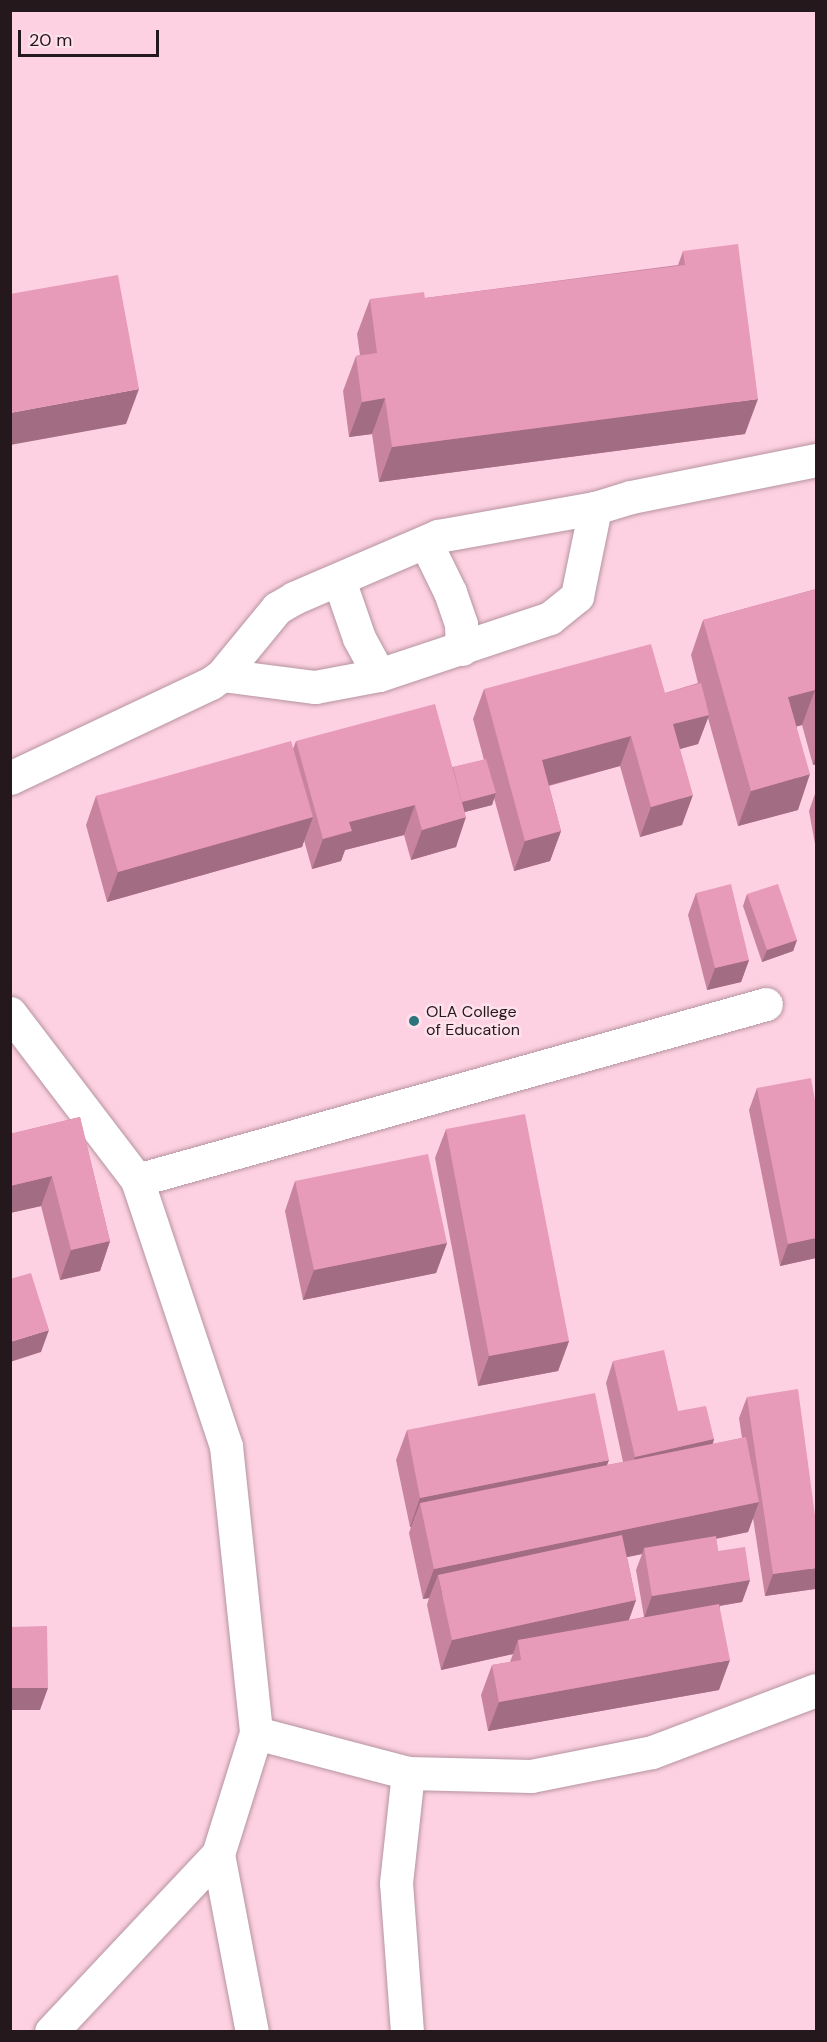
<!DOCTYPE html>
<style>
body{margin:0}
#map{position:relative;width:827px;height:2042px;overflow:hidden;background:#ffe1eb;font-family:"DM Sans",sans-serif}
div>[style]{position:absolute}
.built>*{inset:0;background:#fdd1e1}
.roads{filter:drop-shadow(0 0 2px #b694a0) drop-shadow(0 0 2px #b694a0)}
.minor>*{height:33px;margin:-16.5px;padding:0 16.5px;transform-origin:16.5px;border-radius:16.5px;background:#fff}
.wall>*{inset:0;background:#c8849f}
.shaded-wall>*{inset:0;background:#a26c82}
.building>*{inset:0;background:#e89ab9}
.dots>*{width:16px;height:16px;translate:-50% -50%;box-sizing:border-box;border:3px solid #ffe1eb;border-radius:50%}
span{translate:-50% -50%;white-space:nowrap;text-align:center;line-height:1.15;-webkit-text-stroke:5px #ffe1eb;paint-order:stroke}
.poi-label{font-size:16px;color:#25181d}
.left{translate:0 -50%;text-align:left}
.frame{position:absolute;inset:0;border:12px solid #25181d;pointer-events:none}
.scale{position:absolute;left:18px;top:30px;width:141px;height:27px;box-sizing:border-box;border:3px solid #25181d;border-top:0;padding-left:8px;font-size:18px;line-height:21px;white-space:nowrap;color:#25181d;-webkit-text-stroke:4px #ffe1eb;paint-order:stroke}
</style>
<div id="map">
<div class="built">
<div style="clip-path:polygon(11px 11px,816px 11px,816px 2031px,11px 2031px)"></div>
</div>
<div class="roads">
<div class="minor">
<div style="left:426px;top:543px;width:55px;rotate:63.9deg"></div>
<div style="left:450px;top:592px;width:34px;rotate:71deg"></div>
<div style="left:461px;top:624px;width:25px;rotate:88deg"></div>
<div style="left:339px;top:580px;width:61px;rotate:71deg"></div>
<div style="left:359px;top:638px;width:42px;rotate:61.6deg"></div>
<div style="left:222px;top:675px;width:94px;rotate:7.4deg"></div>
<div style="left:315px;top:687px;width:65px;rotate:-10.6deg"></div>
<div style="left:379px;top:675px;width:180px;rotate:-18.4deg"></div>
<div style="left:550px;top:618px;width:35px;rotate:-39deg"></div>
<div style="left:577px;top:596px;width:90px;rotate:-78.4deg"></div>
<div style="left:10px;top:778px;width:222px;rotate:-25.3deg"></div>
<div style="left:211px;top:683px;width:14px;rotate:-36deg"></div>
<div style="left:222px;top:675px;width:87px;rotate:-50.6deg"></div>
<div style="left:277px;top:608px;width:20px;rotate:-30deg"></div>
<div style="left:294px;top:598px;width:157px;rotate:-23.3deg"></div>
<div style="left:438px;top:536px;width:159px;rotate:-10.1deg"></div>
<div style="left:595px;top:508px;width:38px;rotate:-17deg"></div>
<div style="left:631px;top:497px;width:189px;rotate:-11.3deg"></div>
<div style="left:10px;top:1013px;width:210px;rotate:52.7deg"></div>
<div style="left:137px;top:1180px;width:280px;rotate:71.5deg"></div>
<div style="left:226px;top:1446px;width:289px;rotate:84deg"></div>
<div style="left:256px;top:1733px;width:127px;rotate:107.4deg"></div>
<div style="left:218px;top:1854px;width:244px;rotate:133.2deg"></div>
<div style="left:137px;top:1180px;width:653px;rotate:-15.63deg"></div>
<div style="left:256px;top:1733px;width:157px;rotate:14.7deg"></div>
<div style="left:408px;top:1773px;width:123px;rotate:1.4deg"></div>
<div style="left:531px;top:1776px;width:123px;rotate:-11.2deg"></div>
<div style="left:652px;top:1752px;width:175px;rotate:-20.7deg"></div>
<div style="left:218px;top:1854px;width:181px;rotate:79.2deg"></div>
<div style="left:407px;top:2032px;width:149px;rotate:-94.2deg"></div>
<div style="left:396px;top:1883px;width:111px;rotate:-83.8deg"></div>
</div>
</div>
<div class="wall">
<div style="clip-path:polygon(683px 251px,745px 434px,379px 482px,372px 434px,349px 437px,343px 391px,356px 356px,360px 355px,357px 334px,370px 299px,425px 298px,678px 265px)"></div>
<div style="clip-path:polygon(816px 589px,816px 764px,813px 765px,802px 725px,797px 726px,798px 810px,738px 826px,708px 718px,698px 744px,680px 749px,682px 825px,640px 837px,620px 766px,549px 786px,561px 831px,550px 861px,514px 871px,494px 798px,492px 805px,465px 812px,456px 847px,411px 860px,404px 835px,345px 850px,341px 861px,312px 869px,304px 840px,302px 847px,107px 902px,86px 825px,96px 796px,293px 749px,296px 741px,453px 767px,484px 760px,473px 719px,484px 689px,665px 693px,698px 683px,691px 655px,703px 620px)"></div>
<div style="clip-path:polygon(816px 791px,816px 849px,809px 811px)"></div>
<div style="clip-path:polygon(696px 893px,749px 960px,741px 982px,707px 990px,688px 915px)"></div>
<div style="clip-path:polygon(747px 894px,797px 940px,793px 951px,762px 962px,743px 906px)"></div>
<div style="clip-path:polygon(757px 1088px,816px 1106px,816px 1258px,780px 1266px,749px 1110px)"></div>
<div style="clip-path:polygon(80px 1117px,110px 1241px,100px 1271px,60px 1280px,41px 1206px,10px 1213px,10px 1134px)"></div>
<div style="clip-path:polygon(446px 1129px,569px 1341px,558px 1371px,478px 1386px,435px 1158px)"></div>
<div style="clip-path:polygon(295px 1181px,447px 1243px,436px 1273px,303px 1300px,285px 1211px)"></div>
<div style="clip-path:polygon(evenodd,613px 1361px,714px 1439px,713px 1444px,742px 1438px,739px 1418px,747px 1397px,815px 1589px,765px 1596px,753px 1518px,748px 1532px,716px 1539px,718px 1551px,750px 1580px,742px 1602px,720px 1606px,719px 1690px,488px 1731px,481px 1695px,492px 1665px,510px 1662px,513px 1654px,441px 1670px,427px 1605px,429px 1598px,423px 1599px,409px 1533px,411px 1527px,410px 1527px,396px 1460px,407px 1430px,607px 1465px,623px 1462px,606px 1383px,613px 1361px,642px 1554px,636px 1570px,644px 1617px,629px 1620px,636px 1600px,627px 1557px,642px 1554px)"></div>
</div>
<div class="shaded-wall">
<div style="clip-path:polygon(139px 389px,126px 424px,10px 445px,10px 413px)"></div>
<div style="clip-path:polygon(385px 398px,372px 434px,349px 437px,362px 402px)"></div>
<div style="clip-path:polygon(758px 399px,745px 434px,379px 482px,392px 447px)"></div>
<div style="clip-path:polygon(815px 690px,802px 725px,776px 732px,788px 697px)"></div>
<div style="clip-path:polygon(709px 715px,698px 744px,662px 754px,673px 724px)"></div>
<div style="clip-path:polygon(631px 736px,620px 766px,531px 790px,542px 760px)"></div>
<div style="clip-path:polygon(816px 755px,816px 764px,813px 765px)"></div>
<div style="clip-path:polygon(810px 774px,798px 810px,738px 826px,751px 791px)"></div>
<div style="clip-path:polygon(496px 793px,492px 805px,453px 815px,458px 803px)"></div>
<div style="clip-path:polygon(693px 795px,682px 825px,640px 837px,651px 807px)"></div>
<div style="clip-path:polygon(415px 805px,404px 835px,345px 850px,341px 861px,312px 869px,323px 839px,349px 822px)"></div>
<div style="clip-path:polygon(313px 817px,302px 847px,107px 902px,118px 872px)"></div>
<div style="clip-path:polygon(466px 817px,456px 847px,411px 860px,422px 830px)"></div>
<div style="clip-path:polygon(561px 831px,550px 861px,514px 871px,525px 841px)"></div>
<div style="clip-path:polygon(797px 940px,793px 951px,762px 962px,767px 950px)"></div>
<div style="clip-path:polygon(749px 960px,741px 982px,707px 990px,715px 968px)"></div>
<div style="clip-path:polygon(52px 1176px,41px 1206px,10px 1213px,10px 1186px)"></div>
<div style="clip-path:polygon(816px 1238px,816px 1258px,780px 1266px,788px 1244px)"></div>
<div style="clip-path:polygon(110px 1241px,100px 1271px,60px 1280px,71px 1250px)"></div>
<div style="clip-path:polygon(447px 1243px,436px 1273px,303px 1300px,314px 1270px)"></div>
<div style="clip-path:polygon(49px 1330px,41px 1352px,10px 1362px,10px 1342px)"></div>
<div style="clip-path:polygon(569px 1341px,558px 1371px,478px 1386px,489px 1356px)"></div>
<div style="clip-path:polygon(714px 1439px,706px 1461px,627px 1479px,635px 1457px)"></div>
<div style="clip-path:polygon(609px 1460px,598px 1490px,420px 1503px,411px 1527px,410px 1527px,420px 1498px)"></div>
<div style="clip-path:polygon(759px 1502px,748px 1532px,645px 1553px,644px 1548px,642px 1554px,442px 1595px,438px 1575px,429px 1598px,423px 1599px,434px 1569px)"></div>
<div style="clip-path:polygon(816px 1568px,816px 1584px,815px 1589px,765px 1596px,773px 1574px)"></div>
<div style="clip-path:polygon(750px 1580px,742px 1602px,644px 1618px,652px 1596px)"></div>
<div style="clip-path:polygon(636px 1600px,625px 1630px,518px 1640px,513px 1654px,441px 1670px,452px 1640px)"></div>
<div style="clip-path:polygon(730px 1660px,719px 1690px,488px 1731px,499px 1702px)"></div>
<div style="clip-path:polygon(10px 1688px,48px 1688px,40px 1710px,10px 1710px)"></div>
</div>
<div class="building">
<div style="clip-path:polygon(738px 244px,758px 399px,392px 447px,385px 398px,362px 402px,356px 356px,377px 353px,370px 299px,424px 292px,425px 298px,685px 265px,683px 251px)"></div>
<div style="clip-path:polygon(118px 275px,139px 389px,10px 413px,10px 294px)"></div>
<div style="clip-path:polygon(816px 589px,816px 695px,815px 690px,788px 697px,810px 774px,751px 791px,703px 620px)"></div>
<div style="clip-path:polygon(651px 644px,665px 693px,701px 683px,709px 715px,673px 724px,693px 795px,651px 807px,631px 736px,542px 760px,561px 831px,525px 841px,484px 689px)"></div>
<div style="clip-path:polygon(435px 704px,466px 817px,422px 830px,415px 805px,349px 822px,352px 831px,323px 839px,296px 741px)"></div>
<div style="clip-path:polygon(291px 741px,313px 817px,118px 872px,96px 796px)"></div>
<div style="clip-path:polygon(486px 759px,496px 793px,462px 802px,453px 767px)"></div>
<div style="clip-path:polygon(731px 884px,749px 960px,715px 968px,696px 893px)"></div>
<div style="clip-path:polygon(778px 884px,797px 940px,767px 950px,747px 894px)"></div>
<div style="clip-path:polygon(811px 1078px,816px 1106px,816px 1238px,788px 1244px,757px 1088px)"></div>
<div style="clip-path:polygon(525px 1114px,569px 1341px,489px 1356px,446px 1129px)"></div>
<div style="clip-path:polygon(80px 1117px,110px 1241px,71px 1250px,52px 1176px,10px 1186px,10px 1134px)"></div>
<div style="clip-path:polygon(428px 1154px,447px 1243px,314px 1270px,295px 1181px)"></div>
<div style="clip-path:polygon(31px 1273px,49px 1330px,10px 1342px,10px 1279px)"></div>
<div style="clip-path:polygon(664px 1350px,678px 1411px,706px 1406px,714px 1439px,635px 1457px,613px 1361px)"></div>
<div style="clip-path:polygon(798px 1389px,816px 1523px,816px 1568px,773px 1574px,747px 1397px)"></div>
<div style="clip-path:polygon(595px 1393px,609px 1460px,420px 1498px,407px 1430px)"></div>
<div style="clip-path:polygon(746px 1437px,759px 1502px,434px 1569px,420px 1503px)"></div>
<div style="clip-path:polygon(622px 1535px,636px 1600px,452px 1640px,438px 1575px)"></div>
<div style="clip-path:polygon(716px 1536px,718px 1551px,745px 1547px,750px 1580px,652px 1596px,644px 1548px)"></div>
<div style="clip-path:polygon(719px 1604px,730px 1660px,499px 1702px,492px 1665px,521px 1660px,518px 1640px)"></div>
<div style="clip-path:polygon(47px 1626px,48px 1688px,10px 1688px,10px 1627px)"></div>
</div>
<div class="dots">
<div style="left:414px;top:1021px;background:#2b747b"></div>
</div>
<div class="poi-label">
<span class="left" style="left:426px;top:1021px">OLA College<br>of Education</span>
</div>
<div class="frame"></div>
<div class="scale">20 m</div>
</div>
